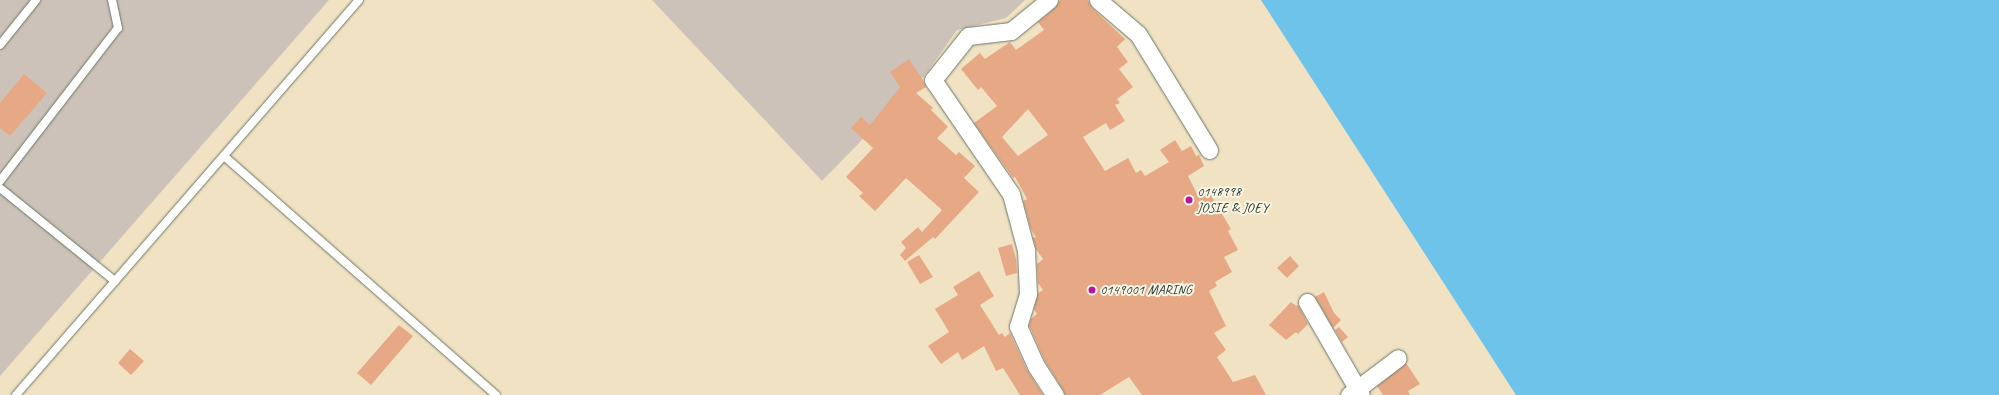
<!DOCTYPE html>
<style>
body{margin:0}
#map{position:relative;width:1999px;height:395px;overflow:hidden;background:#f2e2c4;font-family:Caveat,sans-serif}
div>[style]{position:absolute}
.industrial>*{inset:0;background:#cdc2b9}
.water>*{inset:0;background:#6dc3ea}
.building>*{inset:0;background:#e7a985}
.roads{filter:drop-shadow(0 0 1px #697766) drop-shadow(0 0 1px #697766)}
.service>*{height:8px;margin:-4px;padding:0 4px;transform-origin:4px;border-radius:4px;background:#fff}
.minor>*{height:17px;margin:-8.5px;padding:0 8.5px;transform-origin:8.5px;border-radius:8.5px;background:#fff}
.dots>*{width:11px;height:11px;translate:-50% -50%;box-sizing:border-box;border:2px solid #fcf5e5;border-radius:50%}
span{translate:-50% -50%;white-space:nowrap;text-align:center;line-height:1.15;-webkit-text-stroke:4px #fcf5e5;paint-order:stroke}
.poi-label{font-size:14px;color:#1f3d34}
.left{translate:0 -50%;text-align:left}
</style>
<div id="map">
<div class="industrial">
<div style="clip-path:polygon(0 0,329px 0,0 376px)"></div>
<div style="clip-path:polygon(652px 0,1025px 0,1006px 18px,957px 30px,925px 75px,822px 181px)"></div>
</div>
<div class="water">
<div style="clip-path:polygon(1261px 0,1999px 0,1999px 395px,1516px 395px)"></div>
</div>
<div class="building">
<div style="clip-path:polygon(evenodd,1060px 0,1088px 0,1092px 8px,1125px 39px,1117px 47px,1128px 62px,1119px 69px,1133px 87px,1117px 99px,1120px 103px,1115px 105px,1125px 121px,1110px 130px,1106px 123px,1083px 137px,1105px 171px,1128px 158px,1136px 173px,1141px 170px,1145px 176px,1169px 162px,1160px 150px,1175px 140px,1182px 151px,1191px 146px,1196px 156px,1199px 155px,1204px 166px,1188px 176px,1199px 198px,1209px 192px,1231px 229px,1228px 231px,1238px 250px,1224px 257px,1232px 272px,1215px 282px,1217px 286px,1209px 291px,1226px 326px,1214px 333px,1226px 350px,1217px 357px,1233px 382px,1255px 375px,1266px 395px,1142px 395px,1129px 377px,1100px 395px,1065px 395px,1063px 390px,1045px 361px,1029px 325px,1031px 319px,1037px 314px,1034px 309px,1038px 293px,1043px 290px,1038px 283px,1037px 264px,1043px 259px,1036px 249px,1033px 238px,1036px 237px,1031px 229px,1023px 201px,1027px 199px,1015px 177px,1013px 178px,974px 123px,997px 106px,981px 87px,978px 90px,961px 69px,980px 53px,985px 59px,1010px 42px,1016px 50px,1044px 30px,1038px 22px,1055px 8px,1060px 0,1028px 109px,1048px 135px,1018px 156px,1002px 137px,1028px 109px)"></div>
<div style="clip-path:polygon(909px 59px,923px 80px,926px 87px,916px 93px,933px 108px,931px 110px,948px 127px,937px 138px,956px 155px,959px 152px,975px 166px,964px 178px,979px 192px,935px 239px,933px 237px,905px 261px,900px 255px,906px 248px,901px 242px,918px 227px,922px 232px,942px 210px,906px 178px,875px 211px,859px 196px,863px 193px,846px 177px,873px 148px,851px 128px,861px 117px,870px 125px,900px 87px,890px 72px)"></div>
<div style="clip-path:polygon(24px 74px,47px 93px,10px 136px,0 128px,0 103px)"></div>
<div style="clip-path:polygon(1012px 244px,1016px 259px,1017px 273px,1006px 276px,998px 248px)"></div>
<div style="clip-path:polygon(919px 255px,933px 277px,920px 284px,907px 262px)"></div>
<div style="clip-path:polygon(1290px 256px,1299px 266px,1287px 278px,1277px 268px)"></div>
<div style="clip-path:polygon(979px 271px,994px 296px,980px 305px,999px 335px,1002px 333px,1005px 337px,1010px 333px,1027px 370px,1043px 395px,1020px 395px,1003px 368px,996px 371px,984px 346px,962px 360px,958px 352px,941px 364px,928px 346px,949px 332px,935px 309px,958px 295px,953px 287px)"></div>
<div style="clip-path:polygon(1324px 292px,1334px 313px,1341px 320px,1333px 328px,1315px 297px)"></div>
<div style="clip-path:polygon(1291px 302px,1296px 306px,1298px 305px,1308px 324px,1298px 334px,1296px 332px,1286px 340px,1269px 325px)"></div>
<div style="clip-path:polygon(399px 325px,413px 336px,371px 385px,357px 373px)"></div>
<div style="clip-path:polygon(1339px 327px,1348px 337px,1342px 342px,1335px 330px)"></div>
<div style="clip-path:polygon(130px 349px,144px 361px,131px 375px,118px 363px)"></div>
<div style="clip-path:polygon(1406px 363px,1420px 384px,1408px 391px,1410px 395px,1383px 395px,1377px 386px)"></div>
</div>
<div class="roads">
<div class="service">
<div style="left:0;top:45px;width:58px;rotate:-51.3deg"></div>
<div style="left:224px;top:156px;width:362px;rotate:41.3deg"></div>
<div style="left:0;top:181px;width:193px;rotate:-52.4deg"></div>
<div style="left:118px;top:28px;width:29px;rotate:-102deg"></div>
<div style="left:0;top:188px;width:148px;rotate:39deg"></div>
<div style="left:16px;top:395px;width:523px;rotate:-49.03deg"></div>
</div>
<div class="minor">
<div style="left:1049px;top:0;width:49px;rotate:140.8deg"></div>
<div style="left:1011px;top:31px;width:43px;rotate:173.4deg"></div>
<div style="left:968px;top:36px;width:56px;rotate:128.5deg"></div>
<div style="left:933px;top:80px;width:138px;rotate:55.6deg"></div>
<div style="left:1011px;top:194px;width:58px;rotate:75deg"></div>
<div style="left:1026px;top:250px;width:44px;rotate:87.4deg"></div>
<div style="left:1028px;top:294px;width:34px;rotate:107deg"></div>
<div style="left:1018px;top:326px;width:44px;rotate:65.8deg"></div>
<div style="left:1036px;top:366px;width:35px;rotate:57deg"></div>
<div style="left:1098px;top:0;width:52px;rotate:40.4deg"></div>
<div style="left:1138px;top:34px;width:136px;rotate:58.5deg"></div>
<div style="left:1307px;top:302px;width:108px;rotate:59.9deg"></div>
<div style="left:1349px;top:395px;width:61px;rotate:-37.1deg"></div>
</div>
</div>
<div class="dots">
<div style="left:1189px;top:200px;background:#b5179e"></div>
<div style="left:1092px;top:290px;background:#b5179e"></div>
</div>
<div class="poi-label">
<span class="left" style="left:1197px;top:200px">0148998<br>JOSIE &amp; JOEY</span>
<span class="left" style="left:1100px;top:290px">0149001 MARING</span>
</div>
</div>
